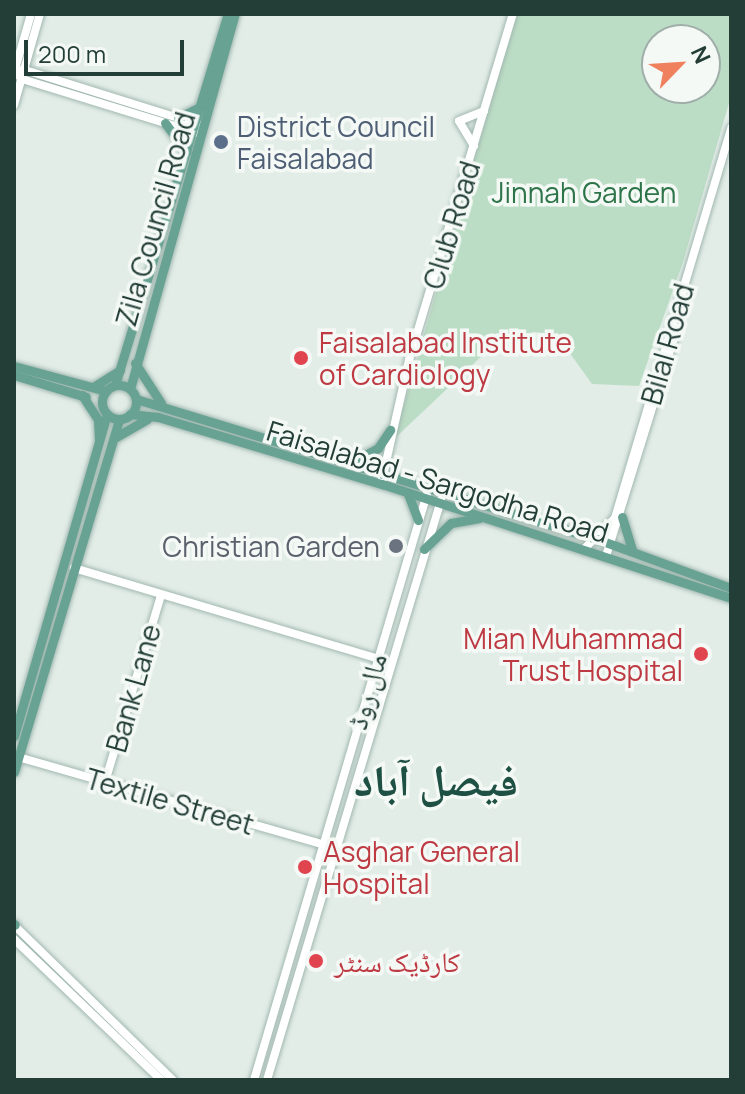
<!DOCTYPE html>
<meta charset="utf-8">
<style>
body{margin:0}
#map{position:relative;width:745px;height:1094px;overflow:hidden;background:#e3ede8;font-family:Manrope,"Noto Naskh Arabic",sans-serif}
div>[style]{position:absolute}
.green>*{inset:0;background:#bcddc5}
.roads{filter:drop-shadow(0 0 2px #a1b8b0) drop-shadow(0 0 2px #a1b8b0)}
.secondary>*{height:8px;margin:-4px;padding:0 4px;transform-origin:4px;border-radius:4px;background:#fff}
.primary>*{height:9px;margin:-4.5px;padding:0 4.5px;transform-origin:4.5px;border-radius:4.5px;background:#68a293}
.primary>.ring{margin:-4.5px;padding:0;box-sizing:content-box;background:none;border:9px solid #68a293;border-radius:50%}
.dots>*{width:22px;height:22px;translate:-50% -50%;box-sizing:border-box;border:4px solid #f4f9f6;border-radius:50%}
span{translate:-50% -50%;white-space:nowrap;text-align:center;line-height:1.15;-webkit-text-stroke:7px #f4f9f6;paint-order:stroke}
.service-label{font-size:28px;color:#4e5e75}
.left{translate:0 -50%;text-align:left}
.park-label{font-size:28px;color:#2d7449}
.street-label{font-size:28px;color:#233e37}
.health-label{font-size:28px;color:#be3a42}
.right{translate:-100% -50%;text-align:right}
.worship-label{font-size:28px;color:#5b616d}
.town-label{font-size:44px;color:#1f5044;font-weight:700}
.frame{position:absolute;inset:0;border:16px solid #233e37;pointer-events:none}
.north{position:absolute;left:641px;top:24px;width:80px;height:80px;box-sizing:border-box;background:#f4f9f6;border:2px solid #a0aeaa;border-radius:50%;rotate:65deg;font-size:22px;font-weight:700;line-height:32px;text-align:center;color:#233e37}
.north::after{content:'';display:block;margin:auto;width:28px;height:36px;background:#f0815e;clip-path:polygon(50% 0,100% 100%,50% 72%,0 100%)}
.scale{position:absolute;left:24px;top:40px;width:160px;height:36px;box-sizing:border-box;border:4px solid #233e37;border-top:0;padding-left:10px;font-size:24px;line-height:28px;white-space:nowrap;color:#233e37;-webkit-text-stroke:6px #f4f9f6;paint-order:stroke}
</style>
<div id="map">
<div class="green">
<div style="clip-path:polygon(evenodd,516px 14px,731px 14px,731px 96px,683px 262px,639px 386px,592px 384px,556px 334px,533px 332px,487px 351px,394px 439px,516px 14px,657px 40px,705px 40px,705px 88px,657px 88px,657px 40px)"></div>
</div>
<div class="roads">
<div class="secondary">
<div style="left:14px;top:71px;width:11px;rotate:-5deg"></div>
<div style="left:25px;top:70px;width:184px;rotate:17.4deg"></div>
<div style="left:14px;top:71px;width:11px;rotate:45deg"></div>
<div style="left:22px;top:79px;width:184px;rotate:17.1deg"></div>
<div style="left:14px;top:73px;width:61px;rotate:-73.9deg"></div>
<div style="left:14px;top:105px;width:95px;rotate:-74.1deg"></div>
<div style="left:474px;top:146px;width:29px;rotate:-121deg"></div>
<div style="left:459px;top:121px;width:27px;rotate:-22deg"></div>
<div style="left:382px;top:480px;width:123px;rotate:-77.3deg"></div>
<div style="left:409px;top:360px;width:361px;rotate:-73.3deg"></div>
<div style="left:585px;top:548px;width:42px;rotate:-45deg"></div>
<div style="left:615px;top:518px;width:407px;rotate:-73.4deg"></div>
<div style="left:606px;top:556px;width:239px;rotate:-72.7deg"></div>
<div style="left:74px;top:568px;width:318px;rotate:16.6deg"></div>
<div style="left:18px;top:757px;width:316px;rotate:16deg"></div>
<div style="left:105px;top:782px;width:195px;rotate:-73.3deg"></div>
<div style="left:14px;top:925px;width:222px;rotate:44.3deg"></div>
<div style="left:14px;top:939px;width:204px;rotate:43.8deg"></div>
<div style="left:254px;top:1080px;width:618px;rotate:-73.56deg"></div>
<div style="left:267px;top:1080px;width:606px;rotate:-73.3deg"></div>
</div>
<div class="primary">
<div style="left:178px;top:118px;width:25px;rotate:-27deg"></div>
<div style="left:165px;top:123px;width:36px;rotate:53deg"></div>
<div style="left:135px;top:363px;width:48px;rotate:57deg"></div>
<div style="left:14px;top:366px;width:95px;rotate:15.2deg"></div>
<div style="left:14px;top:375px;width:75px;rotate:17deg"></div>
<div style="left:115px;top:385px;width:388px;rotate:-73.1deg"></div>
<div class="ring" style="left:102px;top:385px;width:25px;height:25px"></div>
<div style="left:93px;top:387px;width:32px;rotate:-32deg"></div>
<div style="left:130px;top:389px;width:389px;rotate:-74.4deg"></div>
<div style="left:82px;top:395px;width:30px;rotate:57deg"></div>
<div style="left:98px;top:420px;width:19px;rotate:87deg"></div>
<div style="left:136px;top:399px;width:482px;rotate:16.9deg"></div>
<div style="left:597px;top:539px;width:143px;rotate:20.1deg"></div>
<div style="left:130px;top:414px;width:28px;rotate:6deg"></div>
<div style="left:158px;top:417px;width:234px;rotate:16.7deg"></div>
<div style="left:382px;top:484px;width:367px;rotate:18.1deg"></div>
<div style="left:116px;top:437px;width:36px;rotate:-30deg"></div>
<div style="left:354px;top:461px;width:27px;rotate:-28deg"></div>
<div style="left:378px;top:448px;width:22px;rotate:-56deg"></div>
<div style="left:408px;top:494px;width:28px;rotate:69deg"></div>
<div style="left:622px;top:517px;width:34px;rotate:73deg"></div>
<div style="left:424px;top:549px;width:37px;rotate:-44deg"></div>
<div style="left:451px;top:523px;width:29px;rotate:-10deg"></div>
<div style="left:14px;top:736px;width:335px;rotate:-73.9deg"></div>
<div style="left:14px;top:772px;width:368px;rotate:-73.4deg"></div>
<div style="left:14px;top:924px;width:1px;rotate:45deg"></div>
</div>
</div>
<div class="dots">
<div style="left:221px;top:142px;background:#5c6f8a"></div>
<div style="left:301px;top:358px;background:#e0444e"></div>
<div style="left:396px;top:546px;background:#6b7280"></div>
<div style="left:701px;top:654px;background:#e0444e"></div>
<div style="left:305px;top:867px;background:#e0444e"></div>
<div style="left:316px;top:961px;background:#e0444e"></div>
</div>
<div class="service-label">
<span class="left" style="left:237px;top:142px">District Council<br>Faisalabad</span>
</div>
<div class="park-label">
<span style="left:584px;top:192px">Jinnah Garden</span>
</div>
<div class="street-label">
<span style="left:155px;top:219px;rotate:-74deg">Zila Council Road</span>
<span style="left:451px;top:225px;rotate:-73deg">Club Road</span>
<span style="left:667px;top:344px;rotate:-74deg">Bilal Road</span>
<span style="left:438px;top:481px;rotate:17deg">Faisalabad - Sargodha Road</span>
<span style="left:133px;top:688px;rotate:-74deg">Bank Lane</span>
<span style="left:366px;top:691px;rotate:-74deg">مال روڈ</span>
<span style="left:170px;top:801px;rotate:16deg">Textile Street</span>
</div>
<div class="health-label">
<span class="left" style="left:319px;top:358px">Faisalabad Institute<br>of Cardiology</span>
<span class="right" style="left:683px;top:654px">Mian Muhammad<br>Trust Hospital</span>
<span class="left" style="left:323px;top:867px">Asghar General<br>Hospital</span>
<span class="left" style="left:334px;top:961px">کارڈیک سنٹر</span>
</div>
<div class="worship-label">
<span class="right" style="left:380px;top:546px">Christian Garden</span>
</div>
<div class="town-label">
<span style="left:436px;top:779px">فیصل آباد</span>
</div>
<div class="frame"></div>
<div class="north">N</div>
<div class="scale">200 m</div>
</div>
